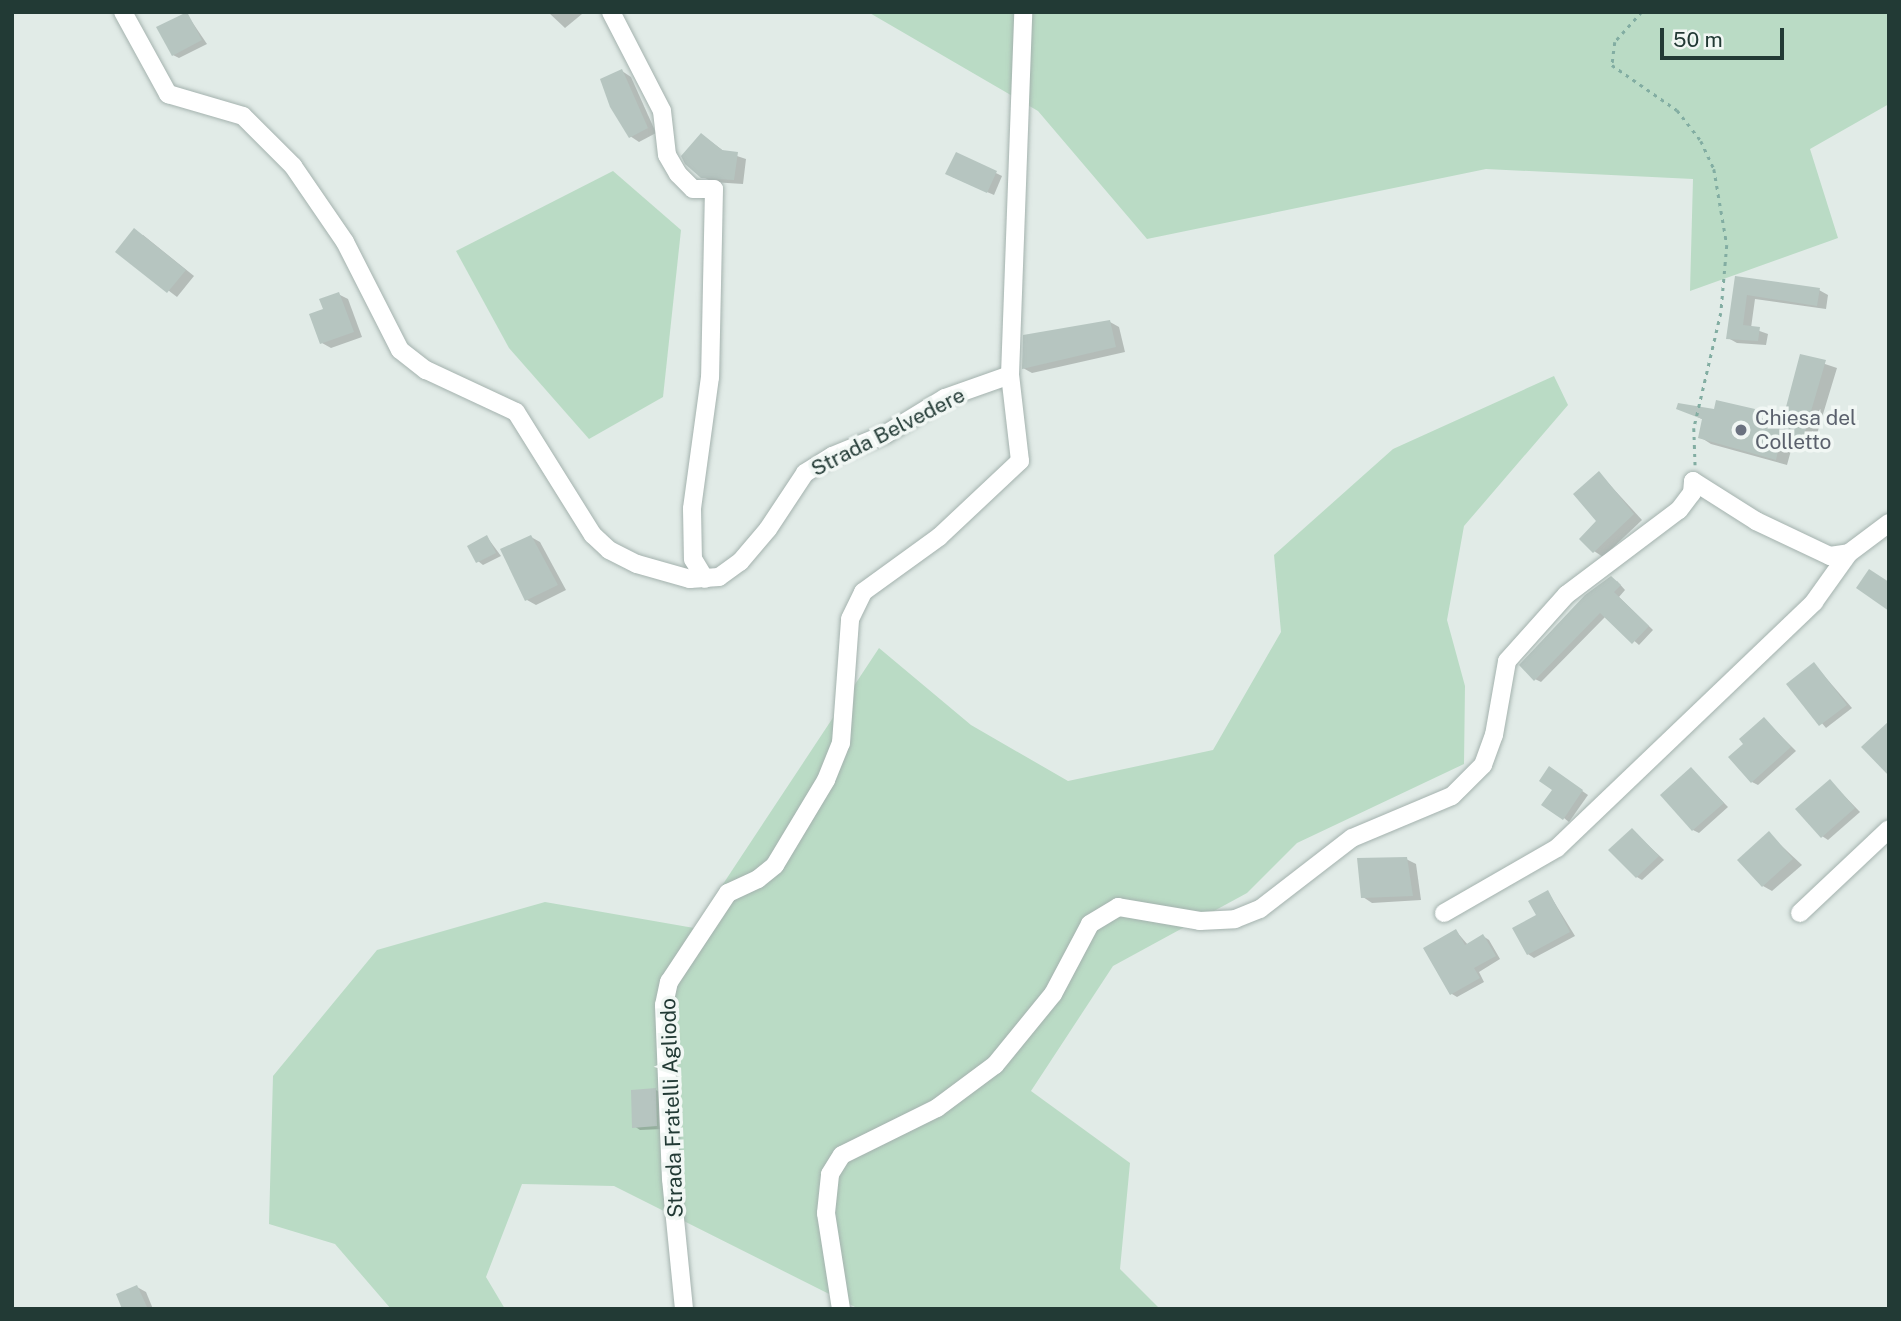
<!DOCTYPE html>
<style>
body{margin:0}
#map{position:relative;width:1901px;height:1321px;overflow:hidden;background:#e1ebe7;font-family:"Public Sans",sans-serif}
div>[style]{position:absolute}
.green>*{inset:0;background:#badbc5}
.shadow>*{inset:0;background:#0003}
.building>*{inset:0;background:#b6c5c0}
.path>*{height:2.5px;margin-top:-1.25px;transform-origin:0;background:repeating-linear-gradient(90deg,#82ada2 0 3.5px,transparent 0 8.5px)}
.roads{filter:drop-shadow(0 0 2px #a4b2ae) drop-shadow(0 0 2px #a4b2ae)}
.minor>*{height:18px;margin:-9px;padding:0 9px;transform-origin:9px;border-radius:9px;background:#fff}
.dots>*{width:19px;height:19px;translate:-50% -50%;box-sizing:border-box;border:4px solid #f1f7f4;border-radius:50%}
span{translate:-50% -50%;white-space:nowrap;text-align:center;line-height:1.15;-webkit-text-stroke:7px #f1f7f4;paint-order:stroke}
.worship-label{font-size:21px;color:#5b616d}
.left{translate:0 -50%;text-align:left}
.street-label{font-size:21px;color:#223a35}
.frame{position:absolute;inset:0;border:14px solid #223a35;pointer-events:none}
.scale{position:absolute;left:1660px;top:28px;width:124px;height:32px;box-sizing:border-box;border:4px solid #223a35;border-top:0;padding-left:9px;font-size:21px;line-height:24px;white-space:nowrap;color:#223a35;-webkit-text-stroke:5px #f1f7f4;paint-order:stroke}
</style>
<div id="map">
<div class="green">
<div style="clip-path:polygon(868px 12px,1889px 12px,1889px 104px,1810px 149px,1838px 238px,1690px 291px,1693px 179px,1486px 169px,1147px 239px,1038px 111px)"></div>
<div style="clip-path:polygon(613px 171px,681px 230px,663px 397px,589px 439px,509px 348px,456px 251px)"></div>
<div style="clip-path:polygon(1554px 376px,1568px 405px,1464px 526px,1447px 620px,1465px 686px,1464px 764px,1297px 843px,1247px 893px,1113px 966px,1031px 1091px,1130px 1163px,1120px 1269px,1160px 1309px,859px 1309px,614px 1186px,522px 1184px,486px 1277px,505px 1309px,391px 1309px,335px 1244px,269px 1224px,273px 1076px,377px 950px,545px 902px,694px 928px,879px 648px,971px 725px,1068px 781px,1213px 750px,1281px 632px,1274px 555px,1393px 449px)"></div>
</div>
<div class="shadow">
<div style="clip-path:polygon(548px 12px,580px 12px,582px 14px,565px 28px)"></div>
<div style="clip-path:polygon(186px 13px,207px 44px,179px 58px,173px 55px)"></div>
<div style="clip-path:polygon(622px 71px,631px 77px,656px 133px,639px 142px,630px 136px)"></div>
<div style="clip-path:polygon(702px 135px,725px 152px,746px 159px,743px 184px,712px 182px,702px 176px)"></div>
<div style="clip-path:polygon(957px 154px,1002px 176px,994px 195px,953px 177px)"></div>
<div style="clip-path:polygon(143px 235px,194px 276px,177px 297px,117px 251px)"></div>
<div style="clip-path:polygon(1737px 278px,1819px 290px,1828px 295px,1826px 309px,1755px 299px,1751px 328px,1768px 334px,1766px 345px,1737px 343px,1728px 338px)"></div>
<div style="clip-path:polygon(338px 294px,348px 299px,362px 337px,331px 348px,322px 343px,325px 310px)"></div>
<div style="clip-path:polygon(1110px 322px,1119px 327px,1125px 352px,1032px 373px,1023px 368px)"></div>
<div style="clip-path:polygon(1801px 356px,1837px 368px,1813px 447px,1793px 443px,1787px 465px,1711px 444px,1700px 437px,1704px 420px,1679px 408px,1754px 411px,1765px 421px,1783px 424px)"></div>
<div style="clip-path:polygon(1599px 473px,1642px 520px,1603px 557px,1594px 551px)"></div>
<div style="clip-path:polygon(487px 537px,501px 556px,483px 565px,478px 561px)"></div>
<div style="clip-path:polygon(531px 537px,540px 542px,566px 590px,536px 605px,527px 600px)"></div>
<div style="clip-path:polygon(1617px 581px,1625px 590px,1619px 597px,1653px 630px,1639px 645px,1606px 616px,1541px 682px,1535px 679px)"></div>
<div style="clip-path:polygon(1814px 664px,1852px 708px,1826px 728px,1789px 684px)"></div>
<div style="clip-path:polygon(1764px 719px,1796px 751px,1758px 785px,1752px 782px,1745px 744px)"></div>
<div style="clip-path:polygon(1691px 769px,1728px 807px,1699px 833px,1693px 830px)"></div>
<div style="clip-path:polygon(1555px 772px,1588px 795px,1569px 822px,1564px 818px,1554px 789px)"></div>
<div style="clip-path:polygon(1830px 781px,1860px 812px,1828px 840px,1822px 836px)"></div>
<div style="clip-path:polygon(1632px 830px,1664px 860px,1642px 880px,1637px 877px)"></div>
<div style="clip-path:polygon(1769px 834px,1802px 865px,1772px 891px,1763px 886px)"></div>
<div style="clip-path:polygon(1406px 859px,1416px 864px,1421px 900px,1372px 903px,1363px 897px)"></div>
<div style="clip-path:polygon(1548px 892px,1575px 936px,1534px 958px,1528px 954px)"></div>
<div style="clip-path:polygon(1456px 931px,1468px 945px,1483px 936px,1489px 940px,1500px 959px,1479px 972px,1484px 982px,1457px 997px,1452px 994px)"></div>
<div style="clip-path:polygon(656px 1090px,661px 1093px,663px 1129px,640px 1130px,634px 1126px)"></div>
<div style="clip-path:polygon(137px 1287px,146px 1292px,153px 1309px,124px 1309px)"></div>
</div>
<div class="building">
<div style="clip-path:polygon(187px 12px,202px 40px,172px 56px,156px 27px)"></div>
<div style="clip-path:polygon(622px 69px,648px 128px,629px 138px,610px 107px,600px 79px)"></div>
<div style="clip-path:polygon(701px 133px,722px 150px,738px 152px,734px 180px,701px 178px,685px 164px,681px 156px)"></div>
<div style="clip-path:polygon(956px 152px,997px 171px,987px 193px,945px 174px)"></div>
<div style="clip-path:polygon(134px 228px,186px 270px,167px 293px,115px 252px)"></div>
<div style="clip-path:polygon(1735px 276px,1820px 288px,1817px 306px,1747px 295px,1743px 325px,1760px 327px,1758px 341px,1726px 339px)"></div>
<div style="clip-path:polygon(339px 292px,354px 332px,320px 344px,309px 314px,323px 309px,319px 299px)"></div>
<div style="clip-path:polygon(1110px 320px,1116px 347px,1022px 369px,1023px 335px)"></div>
<div style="clip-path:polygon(1800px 354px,1826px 360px,1802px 442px,1781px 437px,1776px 460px,1698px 438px,1702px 419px,1676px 409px,1678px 403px,1714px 409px,1716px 400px,1755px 409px,1753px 417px,1782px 422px)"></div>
<div style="clip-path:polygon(1599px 471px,1634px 514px,1593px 553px,1579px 539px,1596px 521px,1573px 494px)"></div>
<div style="clip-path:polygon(487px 535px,496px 553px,476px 563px,467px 546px)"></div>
<div style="clip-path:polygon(531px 535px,558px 585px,525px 601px,500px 549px)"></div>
<div style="clip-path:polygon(1869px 569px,1889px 582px,1889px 611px,1856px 588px)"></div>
<div style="clip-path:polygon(1611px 576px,1621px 585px,1614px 592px,1649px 626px,1632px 644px,1600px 613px,1534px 681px,1519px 665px,1585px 595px)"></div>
<div style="clip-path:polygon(1814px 662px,1847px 705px,1819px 726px,1786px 684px)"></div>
<div style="clip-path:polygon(1764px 717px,1791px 747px,1751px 783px,1728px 757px,1743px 744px,1739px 739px)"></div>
<div style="clip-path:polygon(1889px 721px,1889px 776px,1861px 747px)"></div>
<div style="clip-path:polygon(1549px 766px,1583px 790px,1563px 820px,1541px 805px,1552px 790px,1539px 781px)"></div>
<div style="clip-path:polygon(1691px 767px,1724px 803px,1692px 831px,1660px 795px)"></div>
<div style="clip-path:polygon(1830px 779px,1855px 808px,1821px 838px,1795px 809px)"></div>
<div style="clip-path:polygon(1632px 828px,1659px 856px,1636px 878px,1608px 850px)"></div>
<div style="clip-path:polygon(1769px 831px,1793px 859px,1762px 887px,1737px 860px)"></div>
<div style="clip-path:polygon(1407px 857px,1413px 896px,1361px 898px,1357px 858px)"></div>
<div style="clip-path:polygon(1548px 890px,1570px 932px,1527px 955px,1512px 928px,1536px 915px,1528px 901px)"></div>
<div style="clip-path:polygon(1456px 929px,1465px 945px,1483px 934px,1496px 956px,1474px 968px,1480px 978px,1450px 995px,1423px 948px)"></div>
<div style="clip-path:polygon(656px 1088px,657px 1126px,632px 1128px,631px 1090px)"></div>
<div style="clip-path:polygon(137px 1285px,148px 1309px,122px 1309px,116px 1294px)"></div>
</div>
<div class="path">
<div style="left:1642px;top:12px;width:40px;rotate:132deg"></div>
<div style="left:1615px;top:42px;width:23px;rotate:97deg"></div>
<div style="left:1612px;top:65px;width:79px;rotate:34.7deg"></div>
<div style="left:1677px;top:110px;width:39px;rotate:52deg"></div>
<div style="left:1701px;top:141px;width:31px;rotate:65deg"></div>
<div style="left:1714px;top:169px;width:77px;rotate:80.3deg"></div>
<div style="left:1727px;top:245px;width:68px;rotate:95deg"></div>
<div style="left:1721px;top:313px;width:118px;rotate:103.2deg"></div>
<div style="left:1694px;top:428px;width:37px;rotate:88deg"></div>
</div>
<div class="roads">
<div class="minor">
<div style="left:123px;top:12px;width:94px;rotate:61.2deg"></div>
<div style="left:168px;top:94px;width:78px;rotate:16.3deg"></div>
<div style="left:243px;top:116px;width:71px;rotate:45deg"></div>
<div style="left:293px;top:166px;width:92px;rotate:55.6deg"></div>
<div style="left:345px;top:242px;width:121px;rotate:63deg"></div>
<div style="left:400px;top:350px;width:33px;rotate:38deg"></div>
<div style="left:426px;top:370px;width:99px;rotate:25deg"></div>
<div style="left:516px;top:412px;width:145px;rotate:58deg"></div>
<div style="left:593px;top:535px;width:22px;rotate:43deg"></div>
<div style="left:609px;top:550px;width:31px;rotate:27deg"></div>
<div style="left:637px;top:564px;width:55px;rotate:15.8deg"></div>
<div style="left:690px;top:579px;width:29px;rotate:-4deg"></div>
<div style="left:719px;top:577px;width:26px;rotate:-36deg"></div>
<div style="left:740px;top:562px;width:43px;rotate:-49.7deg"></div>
<div style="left:768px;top:529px;width:67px;rotate:-56.5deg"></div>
<div style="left:805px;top:473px;width:32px;rotate:-32deg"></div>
<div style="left:832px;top:456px;width:58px;rotate:-22.2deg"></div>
<div style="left:886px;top:434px;width:69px;rotate:-31.4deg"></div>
<div style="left:945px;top:398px;width:69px;rotate:-19.5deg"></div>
<div style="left:611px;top:12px;width:111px;rotate:62.7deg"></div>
<div style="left:662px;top:111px;width:44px;rotate:83.5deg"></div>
<div style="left:667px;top:155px;width:22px;rotate:60deg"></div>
<div style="left:678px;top:174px;width:21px;rotate:45deg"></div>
<div style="left:693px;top:189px;width:21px"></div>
<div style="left:714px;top:189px;width:188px;rotate:91.2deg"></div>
<div style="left:710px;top:377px;width:133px;rotate:97.8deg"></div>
<div style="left:692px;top:509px;width:50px;rotate:88.9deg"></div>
<div style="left:693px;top:559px;width:23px;rotate:59deg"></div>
<div style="left:1444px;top:913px;width:130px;rotate:-29.9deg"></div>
<div style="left:1557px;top:848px;width:356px;rotate:-43.7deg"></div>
<div style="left:1814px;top:602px;width:60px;rotate:-54.5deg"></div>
<div style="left:1800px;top:913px;width:122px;rotate:-43.3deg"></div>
<div style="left:684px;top:1309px;width:131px;rotate:-95.7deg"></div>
<div style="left:671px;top:1179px;width:174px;rotate:-92.3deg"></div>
<div style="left:664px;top:1005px;width:24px;rotate:-78deg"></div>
<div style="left:669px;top:982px;width:107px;rotate:-56.5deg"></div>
<div style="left:728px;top:893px;width:33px;rotate:-25deg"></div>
<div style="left:758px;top:879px;width:22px;rotate:-39deg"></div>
<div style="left:775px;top:865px;width:99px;rotate:-59deg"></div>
<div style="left:826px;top:780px;width:40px;rotate:-68deg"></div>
<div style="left:841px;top:743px;width:124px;rotate:-85.8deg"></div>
<div style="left:850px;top:619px;width:30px;rotate:-64deg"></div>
<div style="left:863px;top:592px;width:94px;rotate:-35.9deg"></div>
<div style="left:939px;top:537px;width:111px;rotate:-43.2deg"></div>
<div style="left:1020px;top:461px;width:87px;rotate:-96.6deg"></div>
<div style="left:1010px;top:375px;width:363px;rotate:-87.9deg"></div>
<div style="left:841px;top:1309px;width:97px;rotate:-98.9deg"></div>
<div style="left:826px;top:1213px;width:39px;rotate:-84deg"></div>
<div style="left:830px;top:1174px;width:22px;rotate:-58deg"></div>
<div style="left:842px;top:1155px;width:106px;rotate:-26.3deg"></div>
<div style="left:937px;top:1108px;width:72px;rotate:-36.6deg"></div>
<div style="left:995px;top:1065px;width:92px;rotate:-50.8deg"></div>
<div style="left:1053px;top:994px;width:79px;rotate:-62.1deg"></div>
<div style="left:1090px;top:924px;width:33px;rotate:-31deg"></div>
<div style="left:1118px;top:907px;width:83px;rotate:9.7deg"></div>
<div style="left:1200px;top:921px;width:35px;rotate:-3deg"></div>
<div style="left:1235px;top:919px;width:27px;rotate:-22deg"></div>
<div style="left:1260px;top:909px;width:116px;rotate:-37.7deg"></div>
<div style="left:1352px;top:838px;width:108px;rotate:-22.8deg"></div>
<div style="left:1452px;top:796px;width:44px;rotate:-45deg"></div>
<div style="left:1483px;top:765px;width:32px;rotate:-70deg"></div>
<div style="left:1494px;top:735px;width:75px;rotate:-80deg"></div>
<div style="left:1507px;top:661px;width:89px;rotate:-48.2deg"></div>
<div style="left:1566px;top:595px;width:141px;rotate:-37deg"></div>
<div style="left:1679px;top:510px;width:21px;rotate:-53deg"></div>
<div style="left:1692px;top:493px;width:12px;rotate:-85deg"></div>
<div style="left:1693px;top:481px;width:75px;rotate:32.4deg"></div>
<div style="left:1756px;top:521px;width:82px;rotate:25.3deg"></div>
<div style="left:1830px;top:556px;width:19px;rotate:-9deg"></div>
<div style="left:1849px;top:553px;width:50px;rotate:-36.9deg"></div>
</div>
</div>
<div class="dots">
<div style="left:1741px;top:430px;background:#6b7280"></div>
</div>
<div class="worship-label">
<span class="left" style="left:1755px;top:430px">Chiesa del<br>Colletto</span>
</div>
<div class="street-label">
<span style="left:888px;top:432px;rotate:-27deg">Strada Belvedere</span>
<span style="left:672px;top:1108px;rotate:-92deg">Strada Fratelli Agliodo</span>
</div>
<div class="frame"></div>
<div class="scale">50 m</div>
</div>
